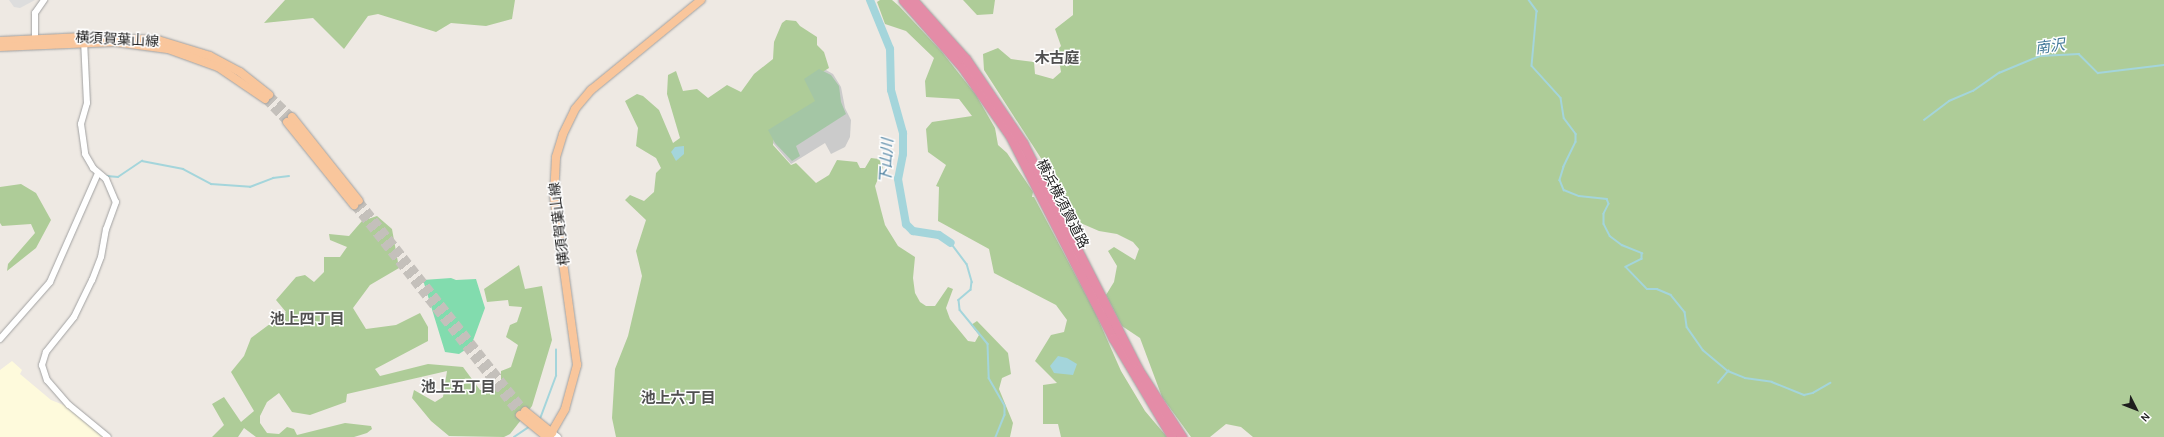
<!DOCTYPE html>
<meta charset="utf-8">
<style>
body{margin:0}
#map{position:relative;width:2164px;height:437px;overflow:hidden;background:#eee9e3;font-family:Karla,"Noto Sans JP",sans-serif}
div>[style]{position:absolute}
.education>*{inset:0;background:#fefadc}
.religious>*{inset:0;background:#cbcbcb}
.forest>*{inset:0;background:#aecc98}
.cemetery>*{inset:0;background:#a4c6a5}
.pitch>*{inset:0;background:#82dcae}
.parking>*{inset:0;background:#ddd}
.water>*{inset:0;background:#a4d5db}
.stream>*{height:1.5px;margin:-0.75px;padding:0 0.75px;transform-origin:0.75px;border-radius:0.75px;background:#a4d5db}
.river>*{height:8px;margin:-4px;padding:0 4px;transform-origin:4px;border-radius:4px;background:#a4d5db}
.major-tunnel>*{height:8px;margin-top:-4px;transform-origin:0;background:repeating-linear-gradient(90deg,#c4c0bb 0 8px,transparent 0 12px)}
.roads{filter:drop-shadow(0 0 1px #a1a1a1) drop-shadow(0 0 1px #a1a1a1)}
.minor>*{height:6px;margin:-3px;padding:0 3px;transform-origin:3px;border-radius:3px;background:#fff}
.major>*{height:8px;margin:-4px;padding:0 4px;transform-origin:4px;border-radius:4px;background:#f9c69c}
.highway>*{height:9px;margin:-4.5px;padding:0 4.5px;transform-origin:4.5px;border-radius:4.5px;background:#e48ca7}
span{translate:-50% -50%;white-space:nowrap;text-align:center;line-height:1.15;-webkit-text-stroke:3px #fff;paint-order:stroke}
.street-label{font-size:14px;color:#1d1d1d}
.water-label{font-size:15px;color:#467b9b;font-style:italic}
.neighbourhood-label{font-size:15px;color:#505050;font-weight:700}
.north{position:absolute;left:2116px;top:389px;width:40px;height:40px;-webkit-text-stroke:3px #fff;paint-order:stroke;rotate:132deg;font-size:11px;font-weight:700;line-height:16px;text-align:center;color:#1d1d1d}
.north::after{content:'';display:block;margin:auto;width:14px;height:18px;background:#1d1d1d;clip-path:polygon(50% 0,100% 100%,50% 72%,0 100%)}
</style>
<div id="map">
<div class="education">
<div style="clip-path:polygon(12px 361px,22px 370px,20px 374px,51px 400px,66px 406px,105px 437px,0 437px,0 370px)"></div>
</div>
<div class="religious">
<div style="clip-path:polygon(819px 66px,833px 74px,841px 87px,845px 108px,851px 120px,850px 137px,845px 147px,831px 154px,825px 143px,791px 164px,773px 143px,767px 130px)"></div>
</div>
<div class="forest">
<div style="clip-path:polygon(285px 0,515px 0,512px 19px,486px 26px,451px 23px,436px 32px,378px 14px,368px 16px,344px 49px,313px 18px,264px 23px)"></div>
<div style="clip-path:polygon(880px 0,892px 0,899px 6px,942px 52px,976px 95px,995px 128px,998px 145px,1007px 153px,1033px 192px,1032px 197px,1034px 197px,1095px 312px,1121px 371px,1145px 411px,1167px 437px,1061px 437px,1058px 424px,1043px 424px,1043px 385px,1057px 383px,1035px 361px,1051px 335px,1064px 332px,1067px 320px,1056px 305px,994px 273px,989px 249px,938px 221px,939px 187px,936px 186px,946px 165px,928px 152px,926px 129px,932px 122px,972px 116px,959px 99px,926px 97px,925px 81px,934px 58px,906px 31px,885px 24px,877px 2px)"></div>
<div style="clip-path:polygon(963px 0,995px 0,993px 14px,977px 15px)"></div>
<div style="clip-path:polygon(1073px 0,2164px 0,2164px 437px,1253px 437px,1241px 427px,1226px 424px,1210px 437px,1191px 437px,1162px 397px,1140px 338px,1122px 326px,1106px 295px,1114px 282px,1117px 266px,1108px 251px,1114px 247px,1135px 260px,1139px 249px,1133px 242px,1117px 234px,1099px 231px,1069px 218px,1046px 166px,984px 70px,983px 54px,998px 48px,1011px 59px,1034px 62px,1035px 74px,1053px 79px,1061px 72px,1060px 66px,1051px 57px,1061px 46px,1055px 29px,1073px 15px)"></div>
<div style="clip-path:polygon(786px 20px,796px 21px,800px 26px,817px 37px,817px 45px,824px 52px,829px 68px,816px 76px,817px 102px,774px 134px,773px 145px,791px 165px,796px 163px,816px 183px,829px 175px,837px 160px,857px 162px,860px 168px,865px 168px,871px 158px,879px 159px,883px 167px,875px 186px,881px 210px,885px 225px,898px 246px,915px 257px,913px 278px,915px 293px,920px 302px,926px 306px,935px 306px,948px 287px,953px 289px,946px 308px,950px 319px,968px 341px,975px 342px,979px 335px,971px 325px,977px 321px,1008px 353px,1011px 374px,1002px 378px,999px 389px,1013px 423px,1010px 437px,616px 437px,612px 418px,615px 369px,628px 336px,642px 276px,636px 251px,646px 220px,625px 200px,630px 195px,644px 201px,654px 192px,656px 173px,661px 168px,656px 158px,636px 146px,638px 128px,625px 101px,637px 94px,643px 96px,659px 110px,673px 143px,680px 138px,667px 94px,668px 75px,676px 71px,683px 91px,697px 89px,708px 98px,727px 85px,741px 92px,754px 74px,773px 59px,774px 42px,782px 23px)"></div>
<div style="clip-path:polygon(21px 184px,36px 193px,51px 220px,36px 248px,7px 271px,8px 264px,35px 233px,31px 224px,2px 226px,0 223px,0 187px)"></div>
<div style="clip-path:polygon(377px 216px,392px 229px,399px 268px,370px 285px,353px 308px,366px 329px,396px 325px,420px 313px,428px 327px,428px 341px,375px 369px,380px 376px,428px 364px,463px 367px,480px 390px,491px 390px,501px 387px,501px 371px,511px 367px,518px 345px,506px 337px,510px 325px,517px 322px,522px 307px,509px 306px,508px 300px,487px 302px,484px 289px,519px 265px,525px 289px,542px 286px,552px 340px,532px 406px,510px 434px,504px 437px,449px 436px,431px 421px,412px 398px,414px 390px,435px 402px,443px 397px,447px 371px,347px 394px,346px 402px,310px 415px,292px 412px,279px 393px,267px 402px,260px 416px,260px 423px,267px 433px,279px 434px,287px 427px,294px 429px,297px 435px,345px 423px,371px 426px,372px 429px,367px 433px,354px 437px,256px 437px,244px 428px,238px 437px,212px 437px,224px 425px,212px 404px,224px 397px,241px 422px,254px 411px,231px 372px,244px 356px,251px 338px,286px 312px,276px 300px,296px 277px,305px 275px,314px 282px,324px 272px,324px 257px,340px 257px,347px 247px,330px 240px,329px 234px,349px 236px,362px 221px)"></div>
</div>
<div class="cemetery">
<div style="clip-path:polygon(819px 69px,831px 75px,839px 86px,841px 102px,846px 114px,796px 146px,800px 156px,792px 161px,775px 143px,768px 130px,815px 101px,804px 79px)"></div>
</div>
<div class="pitch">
<div style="clip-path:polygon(451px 278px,456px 280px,476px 279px,485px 308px,471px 346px,459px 354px,445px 352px,423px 280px)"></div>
</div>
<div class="parking">
<div style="clip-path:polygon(9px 0,35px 0,20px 8px,14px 7px)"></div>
</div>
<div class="water">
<div style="clip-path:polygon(684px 146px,684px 154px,676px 161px,671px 152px,675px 147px)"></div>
<div style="clip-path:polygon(1058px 356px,1067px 358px,1077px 364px,1073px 375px,1054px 373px,1050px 366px)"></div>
</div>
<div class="stream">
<div style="left:1529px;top:0;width:14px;rotate:54deg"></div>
<div style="left:1537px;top:11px;width:55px;rotate:95.2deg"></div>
<div style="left:1532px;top:66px;width:43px;rotate:47.8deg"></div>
<div style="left:1561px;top:98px;width:20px;rotate:81deg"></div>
<div style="left:1564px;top:118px;width:20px;rotate:53deg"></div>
<div style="left:1576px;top:134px;width:8px;rotate:90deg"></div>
<div style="left:1576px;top:142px;width:28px;rotate:116deg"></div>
<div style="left:1564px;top:167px;width:14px;rotate:107deg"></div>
<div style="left:1560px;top:180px;width:11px;rotate:68deg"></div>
<div style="left:1564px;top:190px;width:16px;rotate:22deg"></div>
<div style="left:1579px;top:196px;width:28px;rotate:6deg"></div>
<div style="left:1607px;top:199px;width:5px;rotate:68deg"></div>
<div style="left:1609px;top:204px;width:11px;rotate:117deg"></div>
<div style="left:1604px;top:214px;width:10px;rotate:90deg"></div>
<div style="left:1604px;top:224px;width:13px;rotate:63deg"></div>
<div style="left:1610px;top:236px;width:15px;rotate:37deg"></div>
<div style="left:1622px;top:245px;width:22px;rotate:22deg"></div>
<div style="left:1642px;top:253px;width:6px;rotate:90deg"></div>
<div style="left:1642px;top:259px;width:18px;rotate:153deg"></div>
<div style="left:1626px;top:267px;width:30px;rotate:46deg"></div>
<div style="left:1647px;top:289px;width:10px"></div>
<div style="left:1657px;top:289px;width:15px;rotate:23deg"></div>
<div style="left:1671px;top:295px;width:22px;rotate:51deg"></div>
<div style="left:1685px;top:312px;width:15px;rotate:82deg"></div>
<div style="left:1687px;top:327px;width:28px;rotate:55deg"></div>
<div style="left:1703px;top:350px;width:33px;rotate:40deg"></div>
<div style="left:1728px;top:371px;width:18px;rotate:22deg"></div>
<div style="left:1745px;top:378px;width:27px;rotate:8deg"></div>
<div style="left:1772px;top:382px;width:35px;rotate:22deg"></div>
<div style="left:1804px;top:395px;width:9px;rotate:-13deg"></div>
<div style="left:1813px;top:393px;width:20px;rotate:-30deg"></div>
<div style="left:1924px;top:120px;width:31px;rotate:-37deg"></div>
<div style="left:1949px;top:101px;width:26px;rotate:-23deg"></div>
<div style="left:1973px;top:91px;width:32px;rotate:-35deg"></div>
<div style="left:1999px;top:73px;width:44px;rotate:-22.5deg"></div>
<div style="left:2040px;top:56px;width:39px;rotate:-3deg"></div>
<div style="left:2079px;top:54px;width:27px;rotate:45deg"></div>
<div style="left:2098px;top:73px;width:66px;rotate:-6.9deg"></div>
<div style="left:107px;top:176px;width:11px;rotate:5deg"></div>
<div style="left:118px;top:177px;width:29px;rotate:-34deg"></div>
<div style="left:142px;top:161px;width:42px;rotate:11deg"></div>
<div style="left:183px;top:169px;width:32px;rotate:28deg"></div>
<div style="left:211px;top:184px;width:39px;rotate:4deg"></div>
<div style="left:250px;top:187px;width:25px;rotate:-21deg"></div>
<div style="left:273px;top:178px;width:16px;rotate:-7deg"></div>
<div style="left:951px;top:243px;width:26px;rotate:53deg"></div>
<div style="left:967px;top:264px;width:19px;rotate:74deg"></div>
<div style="left:972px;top:282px;width:8px;rotate:97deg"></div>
<div style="left:971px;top:290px;width:16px;rotate:140deg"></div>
<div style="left:959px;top:300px;width:10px;rotate:84deg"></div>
<div style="left:960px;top:310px;width:44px;rotate:50.5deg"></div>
<div style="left:988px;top:344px;width:34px;rotate:88deg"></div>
<div style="left:989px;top:378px;width:32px;rotate:60deg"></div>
<div style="left:1005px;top:406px;width:9px;rotate:90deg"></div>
<div style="left:1005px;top:415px;width:24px;rotate:112deg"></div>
<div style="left:1718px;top:383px;width:16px;rotate:-50deg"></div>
<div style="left:540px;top:419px;width:46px;rotate:-69.6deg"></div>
<div style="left:556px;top:376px;width:26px;rotate:-90deg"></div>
<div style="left:514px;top:437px;width:18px;rotate:-34deg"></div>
</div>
<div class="river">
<div style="left:870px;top:0;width:53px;rotate:67.8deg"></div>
<div style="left:890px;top:49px;width:41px;rotate:88.6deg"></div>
<div style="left:891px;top:90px;width:45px;rotate:74.4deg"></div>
<div style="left:903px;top:133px;width:21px;rotate:90deg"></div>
<div style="left:903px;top:154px;width:25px;rotate:101deg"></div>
<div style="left:898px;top:179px;width:46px;rotate:79.9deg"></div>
<div style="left:906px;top:224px;width:10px;rotate:45deg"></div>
<div style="left:913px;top:231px;width:26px;rotate:9deg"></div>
<div style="left:939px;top:235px;width:14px;rotate:34deg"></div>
</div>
<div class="major-tunnel">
<div style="left:269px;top:95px;width:32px;rotate:44deg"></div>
<div style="left:265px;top:99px;width:32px;rotate:46deg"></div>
<div style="left:359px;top:201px;width:268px;rotate:51.7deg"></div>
<div style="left:354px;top:205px;width:268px;rotate:51.7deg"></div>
</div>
<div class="roads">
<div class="minor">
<div style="left:84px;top:40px;width:63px;rotate:87.3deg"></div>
<div style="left:87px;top:103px;width:22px;rotate:106deg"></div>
<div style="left:81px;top:124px;width:30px;rotate:82deg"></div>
<div style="left:85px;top:154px;width:16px;rotate:60deg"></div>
<div style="left:93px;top:168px;width:17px;rotate:40deg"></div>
<div style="left:106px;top:179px;width:25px;rotate:67deg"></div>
<div style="left:116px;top:202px;width:29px;rotate:110deg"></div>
<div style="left:106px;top:229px;width:28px;rotate:100deg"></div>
<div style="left:101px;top:257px;width:25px;rotate:111deg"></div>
<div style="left:92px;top:280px;width:41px;rotate:115.9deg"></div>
<div style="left:74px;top:317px;width:45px;rotate:128.7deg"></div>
<div style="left:46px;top:352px;width:14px;rotate:107deg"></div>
<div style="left:42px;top:365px;width:16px;rotate:72deg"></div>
<div style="left:47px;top:380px;width:33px;rotate:49deg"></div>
<div style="left:69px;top:405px;width:50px;rotate:39.4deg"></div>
<div style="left:35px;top:43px;width:30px;rotate:-90deg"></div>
<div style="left:35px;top:13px;width:16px;rotate:-55deg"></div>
<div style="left:0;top:339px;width:76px;rotate:-48.7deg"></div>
<div style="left:50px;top:282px;width:119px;rotate:-66.2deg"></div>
<div style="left:552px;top:433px;width:7px;rotate:34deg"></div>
</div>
<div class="major">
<div style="left:0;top:41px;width:83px;rotate:-2.8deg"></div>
<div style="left:83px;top:37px;width:75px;rotate:2.3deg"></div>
<div style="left:158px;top:40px;width:54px;rotate:17.1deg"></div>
<div style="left:210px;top:56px;width:34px;rotate:28deg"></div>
<div style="left:240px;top:72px;width:37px;rotate:38deg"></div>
<div style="left:0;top:47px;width:115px;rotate:-2.5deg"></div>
<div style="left:115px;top:42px;width:53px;rotate:7.5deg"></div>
<div style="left:168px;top:49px;width:53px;rotate:19.8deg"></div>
<div style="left:218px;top:67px;width:57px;rotate:34.2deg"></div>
<div style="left:292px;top:117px;width:107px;rotate:51.4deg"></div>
<div style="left:287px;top:122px;width:107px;rotate:51.1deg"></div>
<div style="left:525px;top:411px;width:35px;rotate:39deg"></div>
<div style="left:520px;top:415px;width:35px;rotate:39deg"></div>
<div style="left:549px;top:437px;width:32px;rotate:-60deg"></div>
<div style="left:565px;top:409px;width:46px;rotate:-74.7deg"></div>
<div style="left:577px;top:365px;width:171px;rotate:-97.8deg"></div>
<div style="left:554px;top:196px;width:39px;rotate:-87deg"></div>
<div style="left:556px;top:157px;width:24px;rotate:-73deg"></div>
<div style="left:563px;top:134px;width:28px;rotate:-64deg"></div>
<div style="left:575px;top:109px;width:25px;rotate:-50deg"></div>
<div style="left:591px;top:90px;width:142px;rotate:-39.3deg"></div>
</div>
<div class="highway">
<div style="left:903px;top:0;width:89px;rotate:48.6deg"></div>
<div style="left:962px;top:67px;width:84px;rotate:55.2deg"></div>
<div style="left:1010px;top:136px;width:227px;rotate:63deg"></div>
<div style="left:1113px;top:338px;width:115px;rotate:59.2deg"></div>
<div style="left:913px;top:0;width:79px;rotate:48.1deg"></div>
<div style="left:966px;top:59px;width:102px;rotate:55.8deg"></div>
<div style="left:1023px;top:143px;width:254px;rotate:63deg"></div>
<div style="left:1138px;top:369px;width:81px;rotate:57.1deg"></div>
</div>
</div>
<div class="street-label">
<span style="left:117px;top:40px;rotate:3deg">横須賀葉山線</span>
<span style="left:1062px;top:204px;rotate:63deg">横浜横須賀道路</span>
<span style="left:560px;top:224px;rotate:-97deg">横須賀葉山線</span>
</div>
<div class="water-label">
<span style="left:2050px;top:47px;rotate:-8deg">南沢</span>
<span style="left:887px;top:161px;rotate:-87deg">下山川</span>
</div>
<div class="neighbourhood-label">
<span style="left:1057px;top:59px">木古庭</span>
<span style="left:307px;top:320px">池上四丁目</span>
<span style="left:458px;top:388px">池上五丁目</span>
<span style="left:678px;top:399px">池上六丁目</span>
</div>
<div class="north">N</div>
</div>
